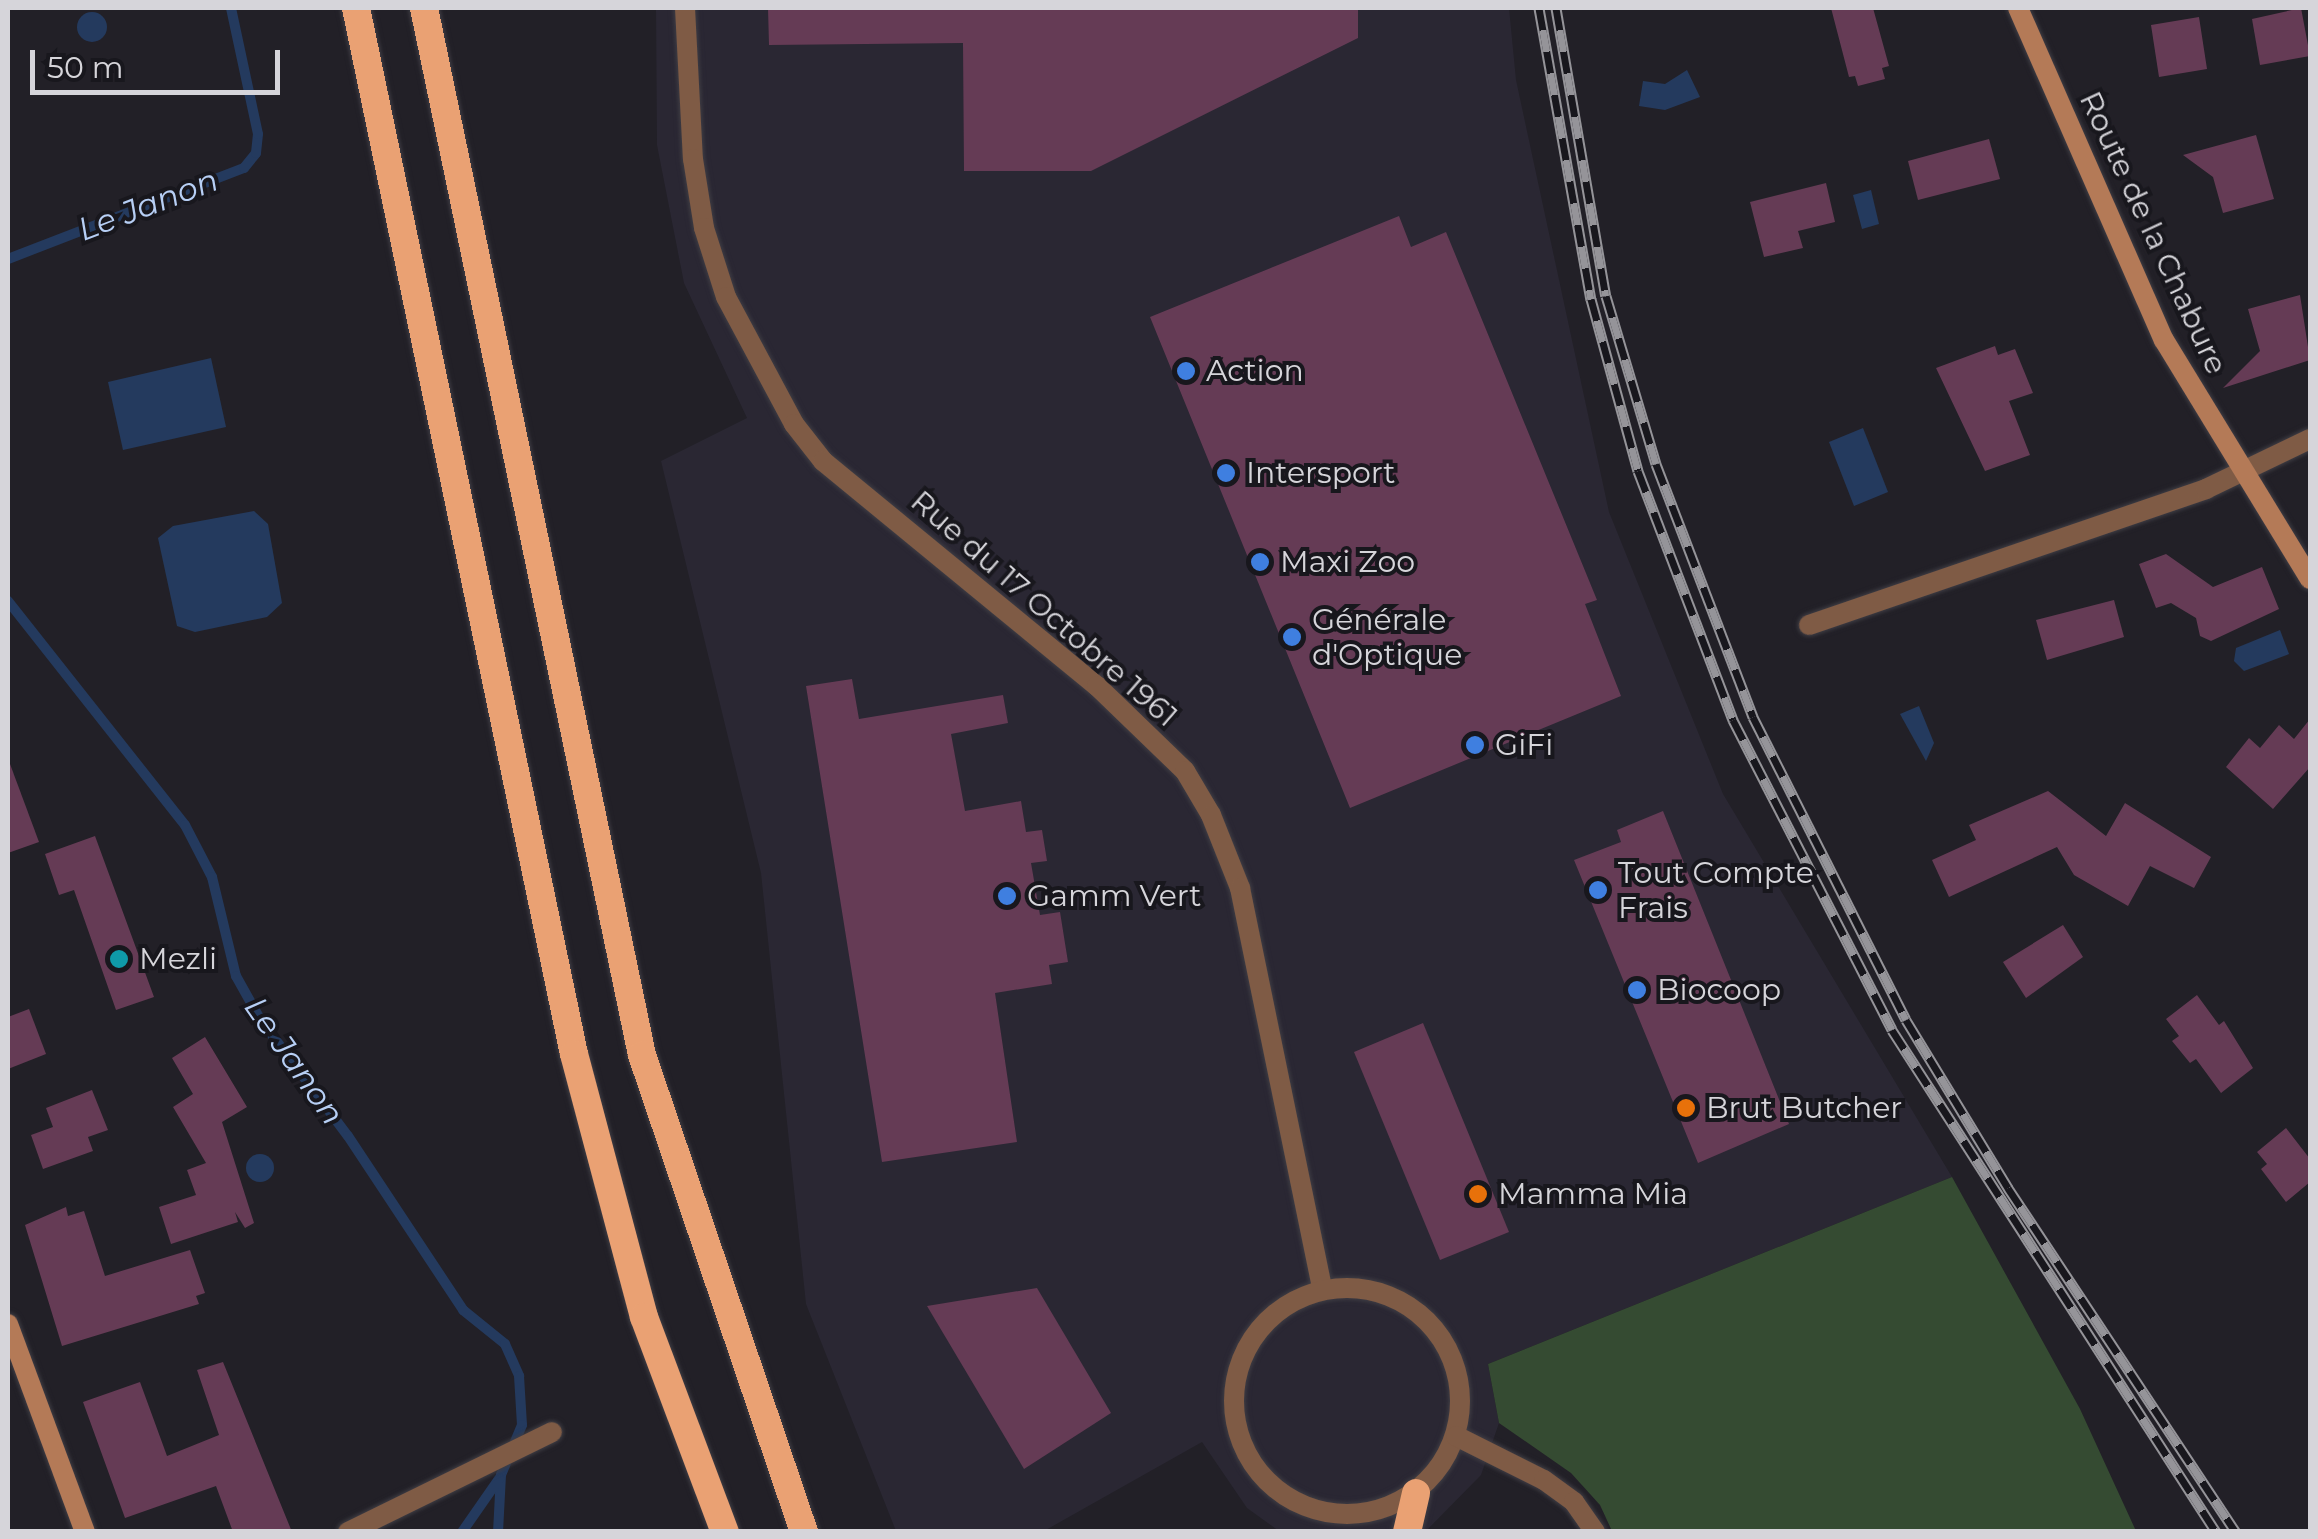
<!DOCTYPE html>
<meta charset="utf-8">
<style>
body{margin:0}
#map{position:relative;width:2318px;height:1539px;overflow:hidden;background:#222027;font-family:Montserrat,sans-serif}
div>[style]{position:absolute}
.built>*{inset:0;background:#2a2733}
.green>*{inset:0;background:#354b32}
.water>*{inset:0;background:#243a5e}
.round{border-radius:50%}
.stream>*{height:10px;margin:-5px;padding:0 5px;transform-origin:5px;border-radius:5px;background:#243a5e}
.building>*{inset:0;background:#653b55}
.roads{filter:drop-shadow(0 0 2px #3f3d44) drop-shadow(0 0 2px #3f3d44)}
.minor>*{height:20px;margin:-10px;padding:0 10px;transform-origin:10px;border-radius:10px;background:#7f5b45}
.minor>.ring{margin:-10px;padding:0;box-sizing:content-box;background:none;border:20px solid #7f5b45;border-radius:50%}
.secondary>*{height:20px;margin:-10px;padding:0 10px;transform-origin:10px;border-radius:10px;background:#b47a57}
.trunk>*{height:28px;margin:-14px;padding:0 14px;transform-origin:14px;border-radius:14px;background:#eaa173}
.rail>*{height:11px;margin-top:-5.5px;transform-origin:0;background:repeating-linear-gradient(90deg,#18171d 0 22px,#959499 0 44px);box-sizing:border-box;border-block:2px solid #959499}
.dots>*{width:28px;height:28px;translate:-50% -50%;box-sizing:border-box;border:5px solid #18171d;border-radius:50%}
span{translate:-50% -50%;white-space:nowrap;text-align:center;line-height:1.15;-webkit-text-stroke:8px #18171d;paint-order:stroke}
.street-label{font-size:30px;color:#d6d5da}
.poi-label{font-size:30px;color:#d6d5da}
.left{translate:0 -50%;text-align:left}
.water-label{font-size:32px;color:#b7cff5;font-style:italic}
.frame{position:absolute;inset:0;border:10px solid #d6d5da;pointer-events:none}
.scale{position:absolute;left:30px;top:50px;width:250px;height:45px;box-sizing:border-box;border:5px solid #d6d5da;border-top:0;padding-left:12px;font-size:30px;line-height:35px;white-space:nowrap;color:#d6d5da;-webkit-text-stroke:8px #18171d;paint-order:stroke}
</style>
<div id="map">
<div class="built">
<div style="clip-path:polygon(656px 8px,1509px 8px,1516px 80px,1609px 512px,1723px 794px,1952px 1177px,1488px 1364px,1499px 1423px,1481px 1475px,1426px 1531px,1279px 1531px,1247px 1508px,1202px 1442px,1044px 1531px,896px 1531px,806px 1304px,761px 873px,661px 461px,747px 418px,684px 283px,657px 145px)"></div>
</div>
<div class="green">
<div style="clip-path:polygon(1952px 1177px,2080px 1409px,2136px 1531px,1612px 1531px,1600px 1505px,1571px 1473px,1499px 1423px,1488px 1364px)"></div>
</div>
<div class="water">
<div class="round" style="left:77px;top:12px;width:30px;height:30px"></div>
<div style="clip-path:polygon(1687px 70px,1700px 97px,1665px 110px,1639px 106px,1643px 81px,1665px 84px)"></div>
<div style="clip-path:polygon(1871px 190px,1879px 224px,1862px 229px,1853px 195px)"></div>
<div style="clip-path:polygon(211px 358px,226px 427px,123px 450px,108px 382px)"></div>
<div style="clip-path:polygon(1863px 428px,1888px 492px,1854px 506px,1829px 442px)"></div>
<div style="clip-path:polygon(254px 511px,268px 524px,282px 603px,267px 617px,195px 632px,177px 626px,158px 538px,173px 526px)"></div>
<div style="clip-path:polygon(2280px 630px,2289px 654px,2244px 671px,2234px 661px,2236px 648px)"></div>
<div style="clip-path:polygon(1919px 706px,1934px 743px,1926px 761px,1900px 714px)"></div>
<div class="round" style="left:246px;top:1154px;width:28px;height:28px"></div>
</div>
<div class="stream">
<div style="left:8px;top:259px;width:253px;rotate:-21.1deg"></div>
<div style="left:244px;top:168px;width:19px;rotate:-51deg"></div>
<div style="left:256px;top:153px;width:19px;rotate:-84deg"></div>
<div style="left:258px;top:134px;width:129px;rotate:-102.1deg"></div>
<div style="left:8px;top:601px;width:285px;rotate:51.7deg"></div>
<div style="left:185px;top:825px;width:59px;rotate:62.6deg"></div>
<div style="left:212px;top:877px;width:102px;rotate:76.4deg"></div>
<div style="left:236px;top:976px;width:49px;rotate:60.8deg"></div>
<div style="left:260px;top:1019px;width:146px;rotate:53.1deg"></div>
<div style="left:348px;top:1136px;width:209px;rotate:56.5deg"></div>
<div style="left:463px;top:1310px;width:54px;rotate:39deg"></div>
<div style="left:505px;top:1344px;width:35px;rotate:66deg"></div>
<div style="left:519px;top:1376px;width:49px;rotate:86.5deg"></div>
<div style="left:522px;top:1425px;width:54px;rotate:112.8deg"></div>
<div style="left:501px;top:1475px;width:57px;rotate:93deg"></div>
<div style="left:462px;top:1532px;width:65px;rotate:-55.1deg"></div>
</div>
<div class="building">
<div style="clip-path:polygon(768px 8px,1358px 8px,1358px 38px,1091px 171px,964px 171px,963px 43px,769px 45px)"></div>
<div style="clip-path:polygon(1831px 8px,1873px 8px,1889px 66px,1882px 68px,1885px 79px,1858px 86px,1855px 76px,1849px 77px)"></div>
<div style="clip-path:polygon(2301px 8px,2310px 56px,2260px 65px,2252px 19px)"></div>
<div style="clip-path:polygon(2199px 17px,2207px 69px,2159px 77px,2151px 25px)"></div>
<div style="clip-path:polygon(2256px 135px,2274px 199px,2223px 213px,2213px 177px,2183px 155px)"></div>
<div style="clip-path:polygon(1989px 139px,2000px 179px,1918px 200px,1908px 161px)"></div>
<div style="clip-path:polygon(1826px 183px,1835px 222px,1798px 231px,1803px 248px,1764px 257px,1750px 202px)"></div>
<div style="clip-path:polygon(1399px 216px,1411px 247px,1446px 232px,1597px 600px,1585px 604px,1621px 696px,1350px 808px,1150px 317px)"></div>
<div style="clip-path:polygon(2300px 295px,2310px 360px,2223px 388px,2260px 351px,2248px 309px)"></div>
<div style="clip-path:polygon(1995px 346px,1998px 355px,2015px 349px,2033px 393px,2009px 401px,2030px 455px,1985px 471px,1936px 368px)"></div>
<div style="clip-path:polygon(2166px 554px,2213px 587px,2262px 567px,2279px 609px,2211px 641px,2200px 636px,2196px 618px,2171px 603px,2156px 608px,2139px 564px)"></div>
<div style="clip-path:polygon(2114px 600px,2124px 637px,2047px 660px,2036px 620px)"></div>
<div style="clip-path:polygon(852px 679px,859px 719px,1003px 695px,1008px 723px,951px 734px,965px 811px,1021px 801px,1026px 832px,1042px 830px,1047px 861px,1031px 863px,1040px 915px,1060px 912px,1068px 962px,1049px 965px,1052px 984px,995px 993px,1017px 1142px,882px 1162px,806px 686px)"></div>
<div style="clip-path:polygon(2310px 719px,2310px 767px,2273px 809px,2226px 767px,2249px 738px,2260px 748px,2279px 725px,2294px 739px)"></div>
<div style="clip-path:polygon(10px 764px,39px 842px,8px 853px,8px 765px)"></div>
<div style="clip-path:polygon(2048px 791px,2106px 836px,2125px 803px,2211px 857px,2194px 888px,2150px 866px,2128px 906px,2074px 875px,2057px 847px,1949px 897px,1932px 860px,1976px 840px,1969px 825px)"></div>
<div style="clip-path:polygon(1663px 811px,1789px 1124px,1698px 1163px,1574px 860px,1621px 842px,1617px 830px)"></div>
<div style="clip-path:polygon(95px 836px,154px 997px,116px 1010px,74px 890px,59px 895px,45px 854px)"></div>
<div style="clip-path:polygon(2063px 925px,2083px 957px,2026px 998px,2003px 962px)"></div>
<div style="clip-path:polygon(2197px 995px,2219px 1025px,2224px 1021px,2253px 1068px,2221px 1093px,2196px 1059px,2190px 1063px,2172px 1041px,2179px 1036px,2166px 1019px)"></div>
<div style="clip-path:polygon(29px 1009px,46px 1054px,8px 1069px,8px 1017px)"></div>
<div style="clip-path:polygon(1423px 1023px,1509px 1232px,1440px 1260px,1354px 1052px)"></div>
<div style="clip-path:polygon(205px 1037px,247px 1107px,222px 1122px,254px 1223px,245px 1228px,235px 1212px,238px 1222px,171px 1244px,159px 1207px,196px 1195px,187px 1170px,206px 1163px,173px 1107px,193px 1094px,172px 1058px)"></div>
<div style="clip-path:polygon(92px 1090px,108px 1130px,88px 1137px,93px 1151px,43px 1169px,31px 1135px,53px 1127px,46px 1108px)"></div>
<div style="clip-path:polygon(2286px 1128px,2310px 1159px,2310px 1182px,2286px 1202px,2261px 1169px,2267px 1164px,2257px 1152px)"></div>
<div style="clip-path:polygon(66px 1207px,68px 1216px,84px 1211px,105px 1276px,190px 1250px,205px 1293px,196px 1296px,199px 1304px,62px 1346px,25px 1225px)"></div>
<div style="clip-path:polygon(1037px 1288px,1111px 1413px,1024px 1469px,927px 1306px)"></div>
<div style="clip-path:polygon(223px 1362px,292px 1532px,233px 1532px,216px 1486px,125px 1518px,83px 1402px,140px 1382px,167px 1456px,219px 1435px,197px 1370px)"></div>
</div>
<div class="roads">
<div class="minor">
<div style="left:685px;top:8px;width:151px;rotate:87deg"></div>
<div style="left:693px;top:159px;width:70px;rotate:80.9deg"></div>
<div style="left:704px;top:228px;width:72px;rotate:72.3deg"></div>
<div style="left:726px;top:297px;width:144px;rotate:61.8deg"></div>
<div style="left:794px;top:424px;width:47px;rotate:51.9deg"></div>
<div style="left:823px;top:461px;width:355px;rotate:39.4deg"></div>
<div style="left:1097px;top:686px;width:122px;rotate:44deg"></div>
<div style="left:1185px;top:771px;width:51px;rotate:59.4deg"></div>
<div style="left:1211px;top:815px;width:79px;rotate:68.3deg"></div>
<div style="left:1240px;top:888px;width:408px;rotate:78.4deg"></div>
<div style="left:1809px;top:625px;width:420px;rotate:-18.9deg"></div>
<div style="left:2206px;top:489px;width:115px;rotate:-25.7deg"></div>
<div class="ring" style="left:1234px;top:1288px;width:206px;height:206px"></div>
<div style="left:1456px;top:1436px;width:98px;rotate:26.6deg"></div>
<div style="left:1544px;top:1480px;width:37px;rotate:36deg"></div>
<div style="left:1574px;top:1502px;width:37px;rotate:55deg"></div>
<div style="left:348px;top:1532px;width:227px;rotate:-26.1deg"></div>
</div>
<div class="secondary">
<div style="left:2018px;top:8px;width:363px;rotate:66.3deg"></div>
<div style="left:2164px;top:340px;width:280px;rotate:58.6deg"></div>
<div style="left:8px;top:1324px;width:222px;rotate:69.7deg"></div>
</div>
<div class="trunk">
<div style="left:356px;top:8px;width:1068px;rotate:78.23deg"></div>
<div style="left:574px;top:1054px;width:272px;rotate:75.1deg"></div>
<div style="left:644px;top:1317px;width:230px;rotate:69.4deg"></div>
<div style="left:424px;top:8px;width:1069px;rotate:78.24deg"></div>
<div style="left:642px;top:1055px;width:504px;rotate:71.24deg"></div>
<div style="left:1407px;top:1532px;width:40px;rotate:-77deg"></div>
</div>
</div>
<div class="rail">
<div style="left:1539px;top:8px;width:296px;rotate:79.9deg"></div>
<div style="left:1591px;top:299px;width:178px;rotate:74.7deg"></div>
<div style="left:1638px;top:471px;width:267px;rotate:69.1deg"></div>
<div style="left:1733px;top:720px;width:348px;rotate:62.8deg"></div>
<div style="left:1892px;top:1030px;width:597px;rotate:57.16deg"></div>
<div style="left:1556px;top:8px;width:292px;rotate:80.2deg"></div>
<div style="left:1606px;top:296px;width:175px;rotate:73.4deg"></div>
<div style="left:1656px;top:464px;width:271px;rotate:69deg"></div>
<div style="left:1753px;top:717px;width:339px;rotate:63.2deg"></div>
<div style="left:1906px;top:1020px;width:197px;rotate:58.7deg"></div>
<div style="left:2008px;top:1188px;width:413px;rotate:56.5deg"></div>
</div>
<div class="dots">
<div style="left:1186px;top:371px;background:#3f7fe0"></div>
<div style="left:1226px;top:473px;background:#3f7fe0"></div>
<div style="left:1260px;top:562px;background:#3f7fe0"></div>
<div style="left:1292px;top:637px;background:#3f7fe0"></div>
<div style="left:1475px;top:745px;background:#3f7fe0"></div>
<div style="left:1598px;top:890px;background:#3f7fe0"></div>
<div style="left:1007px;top:896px;background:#3f7fe0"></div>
<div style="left:119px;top:959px;background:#0f9aa8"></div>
<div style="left:1637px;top:990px;background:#3f7fe0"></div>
<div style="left:1686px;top:1108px;background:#e8710a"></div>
<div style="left:1478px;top:1194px;background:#e8710a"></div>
</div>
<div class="street-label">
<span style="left:2153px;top:233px;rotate:65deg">Route de la Chabure</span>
<span style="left:1044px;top:609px;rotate:41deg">Rue du 17 Octobre 1961</span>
</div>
<div class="poi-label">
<span class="left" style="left:1206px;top:371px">Action</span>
<span class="left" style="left:1246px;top:473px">Intersport</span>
<span class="left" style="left:1280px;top:562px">Maxi Zoo</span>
<span class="left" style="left:1312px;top:637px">Générale<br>d'Optique</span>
<span class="left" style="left:1495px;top:745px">GiFi</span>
<span class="left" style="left:1618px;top:890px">Tout Compte<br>Frais</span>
<span class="left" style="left:1027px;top:896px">Gamm Vert</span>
<span class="left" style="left:139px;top:959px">Mezli</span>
<span class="left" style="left:1657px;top:990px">Biocoop</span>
<span class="left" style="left:1706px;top:1108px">Brut Butcher</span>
<span class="left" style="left:1498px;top:1194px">Mamma Mia</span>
</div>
<div class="water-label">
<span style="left:148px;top:205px;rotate:-21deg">Le Janon</span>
<span style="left:294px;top:1061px;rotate:55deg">Le Janon</span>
</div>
<div class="frame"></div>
<div class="scale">50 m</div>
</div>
